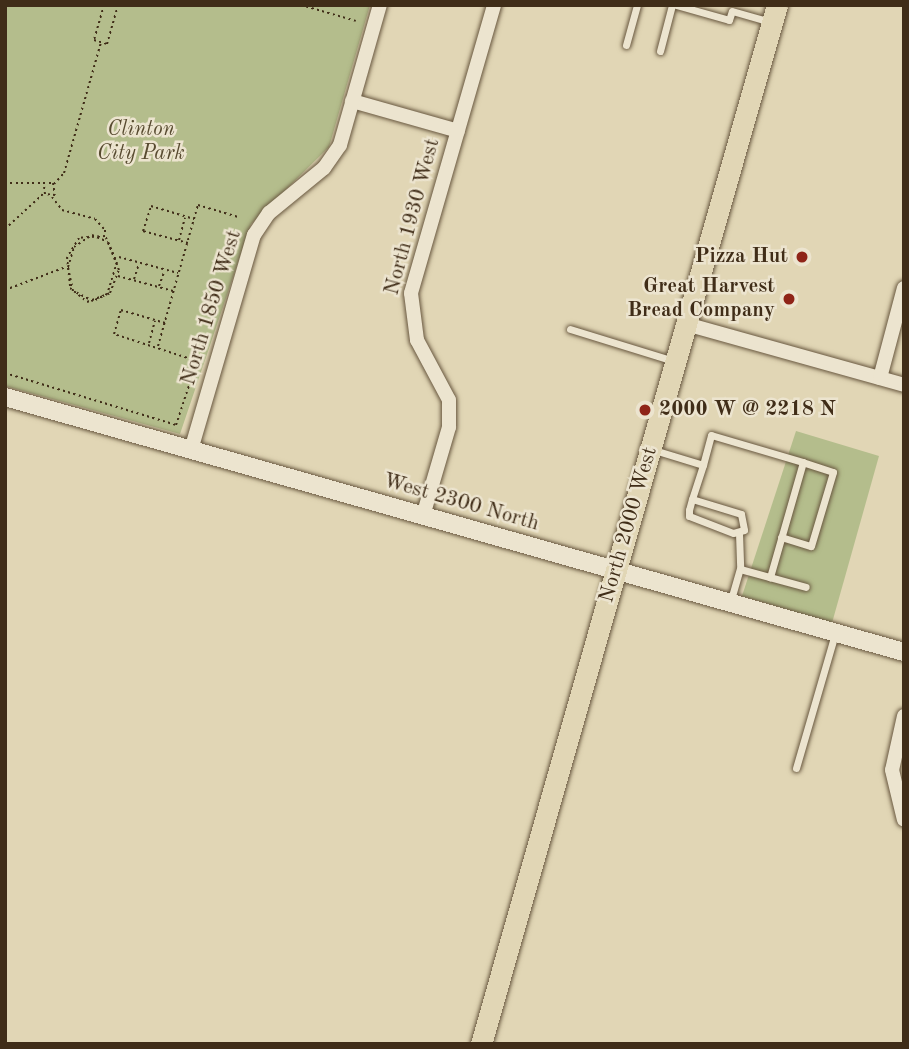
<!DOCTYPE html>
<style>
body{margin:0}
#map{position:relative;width:909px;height:1049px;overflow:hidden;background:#e1d6b5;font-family:"Old Standard TT",serif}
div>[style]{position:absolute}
.green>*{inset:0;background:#b4bd8c}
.path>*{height:2px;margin-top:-1px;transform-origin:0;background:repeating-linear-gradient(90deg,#402d18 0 2px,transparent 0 5.5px)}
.roads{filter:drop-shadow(0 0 2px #68573f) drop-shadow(0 0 2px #68573f)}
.service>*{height:7px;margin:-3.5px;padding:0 3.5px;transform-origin:3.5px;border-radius:3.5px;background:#ece4cf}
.minor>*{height:14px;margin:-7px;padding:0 7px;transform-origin:7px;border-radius:7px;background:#ece4cf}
.tertiary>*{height:18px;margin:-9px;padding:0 9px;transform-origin:9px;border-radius:9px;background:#ece4cf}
.primary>*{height:21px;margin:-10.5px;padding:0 10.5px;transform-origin:10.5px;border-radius:10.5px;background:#e1d6b5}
.dots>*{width:19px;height:19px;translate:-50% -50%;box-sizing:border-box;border:4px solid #ece4cf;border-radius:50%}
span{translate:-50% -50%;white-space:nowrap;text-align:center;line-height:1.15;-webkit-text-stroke:5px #ece4cf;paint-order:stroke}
.park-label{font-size:21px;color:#574a2f;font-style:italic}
.street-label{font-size:21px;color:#402d18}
.poi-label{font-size:21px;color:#402d18;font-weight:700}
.right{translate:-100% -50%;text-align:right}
.left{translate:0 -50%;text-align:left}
.frame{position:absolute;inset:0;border:7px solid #402d18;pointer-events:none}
</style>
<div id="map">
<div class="green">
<div style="clip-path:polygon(5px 5px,370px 5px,329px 147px,251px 224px,180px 434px,5px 386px)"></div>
<div style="clip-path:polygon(796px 431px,879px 456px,832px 623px,742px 596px)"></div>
</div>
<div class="path">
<div style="left:104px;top:5px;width:36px;rotate:106deg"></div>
<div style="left:94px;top:40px;width:14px;rotate:17deg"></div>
<div style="left:107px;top:44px;width:41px;rotate:-74.2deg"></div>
<div style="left:301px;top:5px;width:57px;rotate:16.2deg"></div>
<div style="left:5px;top:183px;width:48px"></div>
<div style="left:53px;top:183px;width:12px;rotate:81deg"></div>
<div style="left:55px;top:195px;width:10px;rotate:-174deg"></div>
<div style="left:45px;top:194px;width:8px;rotate:-97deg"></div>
<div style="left:54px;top:184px;width:15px;rotate:-48deg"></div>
<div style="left:64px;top:173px;width:136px;rotate:-74.2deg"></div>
<div style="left:52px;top:197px;width:16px;rotate:52deg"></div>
<div style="left:62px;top:210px;width:34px;rotate:15deg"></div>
<div style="left:95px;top:219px;width:15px;rotate:48deg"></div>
<div style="left:105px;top:230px;width:6px;rotate:90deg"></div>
<div style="left:105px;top:236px;width:26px;rotate:176deg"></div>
<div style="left:79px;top:238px;width:22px;rotate:122deg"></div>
<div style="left:67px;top:257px;width:31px;rotate:84deg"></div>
<div style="left:70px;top:288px;width:22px;rotate:39deg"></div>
<div style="left:87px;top:302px;width:25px;rotate:-21deg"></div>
<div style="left:110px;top:293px;width:25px;rotate:-69deg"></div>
<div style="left:119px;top:270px;width:37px;rotate:-112deg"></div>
<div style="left:5px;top:229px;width:52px;rotate:-42.6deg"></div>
<div style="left:92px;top:235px;width:17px;rotate:24deg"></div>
<div style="left:108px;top:242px;width:22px;rotate:66deg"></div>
<div style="left:117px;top:262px;width:34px;rotate:107deg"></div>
<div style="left:107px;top:294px;width:16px;rotate:153deg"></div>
<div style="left:93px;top:301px;width:22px;rotate:-153deg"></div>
<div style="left:73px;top:291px;width:25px;rotate:-102deg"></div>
<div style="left:68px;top:267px;width:21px;rotate:-73deg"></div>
<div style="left:74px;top:247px;width:22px;rotate:-34deg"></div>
<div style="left:179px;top:240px;width:23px;rotate:-75deg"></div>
<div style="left:188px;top:243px;width:47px;rotate:-165.1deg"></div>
<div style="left:143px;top:231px;width:26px;rotate:-72deg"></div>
<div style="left:151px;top:206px;width:45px;rotate:16.8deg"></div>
<div style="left:119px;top:257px;width:61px;rotate:15.2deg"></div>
<div style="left:118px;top:276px;width:57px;rotate:15.3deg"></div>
<div style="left:134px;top:279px;width:16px;rotate:-72deg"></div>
<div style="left:159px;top:286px;width:15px;rotate:-70deg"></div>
<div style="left:5px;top:290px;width:65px;rotate:-20.7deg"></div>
<div style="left:149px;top:343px;width:23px;rotate:-75deg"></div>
<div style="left:158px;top:346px;width:147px;rotate:-74.2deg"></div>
<div style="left:198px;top:205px;width:42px;rotate:16.7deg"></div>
<div style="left:5px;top:373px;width:179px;rotate:16.9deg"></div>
<div style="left:176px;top:425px;width:67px;rotate:-71.8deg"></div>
<div style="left:197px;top:361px;width:87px;rotate:-162deg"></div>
<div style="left:114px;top:334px;width:25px;rotate:-74deg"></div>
<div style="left:121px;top:310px;width:46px;rotate:16.5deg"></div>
</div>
<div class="roads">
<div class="service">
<div style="left:676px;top:5px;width:55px;rotate:15.8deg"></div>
<div style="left:729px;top:20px;width:9px;rotate:-72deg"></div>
<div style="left:732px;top:11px;width:37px;rotate:16deg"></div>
<div style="left:626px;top:45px;width:41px;rotate:-74.6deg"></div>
<div style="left:660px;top:51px;width:48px;rotate:-75.4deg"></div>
<div style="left:570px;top:329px;width:109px;rotate:17.1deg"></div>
<div style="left:654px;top:450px;width:51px;rotate:17deg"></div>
<div style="left:703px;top:465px;width:31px;rotate:-75deg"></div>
<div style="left:711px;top:435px;width:96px;rotate:16.4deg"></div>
<div style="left:803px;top:462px;width:120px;rotate:106deg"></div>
<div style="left:692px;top:499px;width:51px;rotate:17deg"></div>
<div style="left:741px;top:514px;width:16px;rotate:79deg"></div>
<div style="left:744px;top:530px;width:11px;rotate:165deg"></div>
<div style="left:733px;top:533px;width:47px;rotate:-158.9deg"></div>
<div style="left:689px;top:516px;width:6px;rotate:-90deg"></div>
<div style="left:689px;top:510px;width:11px;rotate:-75deg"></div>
<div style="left:692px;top:499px;width:36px;rotate:-72deg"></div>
<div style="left:739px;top:533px;width:36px;rotate:88deg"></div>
<div style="left:781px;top:537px;width:31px;rotate:17deg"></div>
<div style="left:811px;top:546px;width:77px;rotate:-73.4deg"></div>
<div style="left:833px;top:472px;width:32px;rotate:-162deg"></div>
<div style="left:730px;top:603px;width:35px;rotate:-74deg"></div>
<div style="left:740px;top:569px;width:68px;rotate:15.3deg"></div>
<div style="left:796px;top:768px;width:140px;rotate:-73.8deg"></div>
</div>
<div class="minor">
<div style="left:352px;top:101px;width:110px;rotate:15.8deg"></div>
<div style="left:686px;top:324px;width:226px;rotate:15.6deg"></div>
<div style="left:880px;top:378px;width:93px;rotate:-75.1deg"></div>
<div style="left:191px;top:450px;width:224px;rotate:-73.7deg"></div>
<div style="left:254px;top:235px;width:27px;rotate:-56deg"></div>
<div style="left:269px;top:213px;width:71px;rotate:-39.3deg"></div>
<div style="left:324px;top:168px;width:28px;rotate:-55deg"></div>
<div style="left:340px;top:145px;width:146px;rotate:-74.1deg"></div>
<div style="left:423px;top:516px;width:93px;rotate:-73.7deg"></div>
<div style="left:449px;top:427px;width:27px;rotate:-90deg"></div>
<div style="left:449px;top:400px;width:68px;rotate:-118.1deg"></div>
<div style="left:417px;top:340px;width:47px;rotate:-97.3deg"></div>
<div style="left:411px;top:293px;width:300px;rotate:-73.9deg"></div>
<div style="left:904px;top:716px;width:55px;rotate:102.5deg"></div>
<div style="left:892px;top:770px;width:51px;rotate:76.5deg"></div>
</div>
<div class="tertiary">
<div style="left:5px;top:397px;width:934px;rotate:15.84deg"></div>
</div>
<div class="primary">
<div style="left:481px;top:1044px;width:1080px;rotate:-74.1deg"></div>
</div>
</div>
<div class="dots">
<div style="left:802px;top:257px;background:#8f2418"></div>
<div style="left:789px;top:299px;background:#8f2418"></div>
<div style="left:645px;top:410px;background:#8f2418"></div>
</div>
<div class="park-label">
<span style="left:141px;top:142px">Clinton<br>City Park</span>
</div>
<div class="street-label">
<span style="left:413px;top:217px;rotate:-75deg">North 1930 West</span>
<span style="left:212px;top:308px;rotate:-73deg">North 1850 West</span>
<span style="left:461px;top:503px;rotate:16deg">West 2300 North</span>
<span style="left:629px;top:525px;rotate:-74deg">North 2000 West</span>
</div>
<div class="poi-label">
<span class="right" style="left:788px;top:257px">Pizza Hut</span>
<span class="right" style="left:775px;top:299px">Great Harvest<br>Bread Company</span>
<span class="left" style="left:659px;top:410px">2000 W @ 2218 N</span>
</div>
<div class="frame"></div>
</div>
